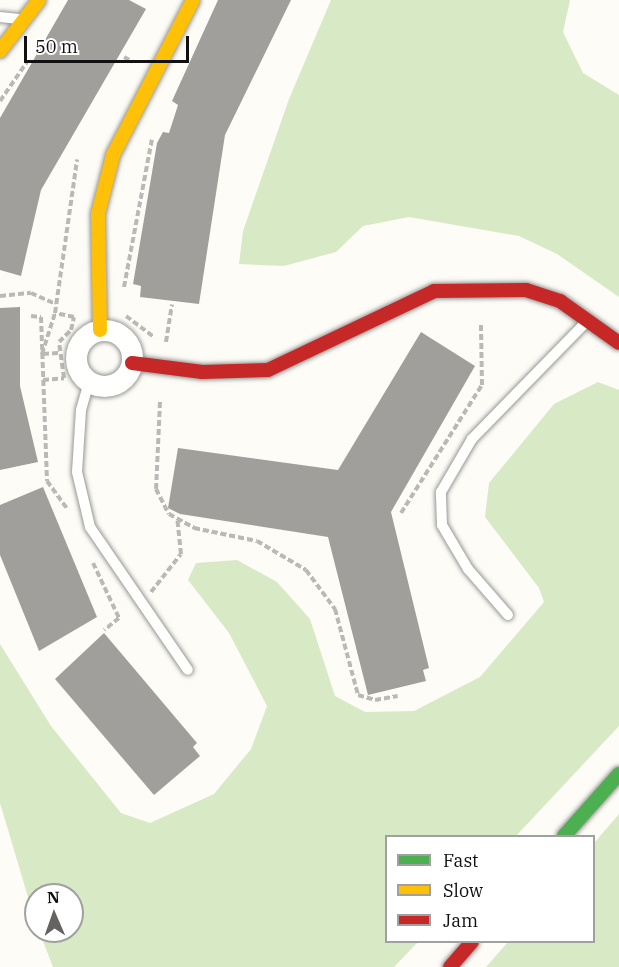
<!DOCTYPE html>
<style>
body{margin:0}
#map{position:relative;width:619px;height:967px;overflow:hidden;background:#fdfcf7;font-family:"IBM Plex Serif",serif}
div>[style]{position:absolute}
.forest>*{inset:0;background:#d8eac5}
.building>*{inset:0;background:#a19f9c}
.path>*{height:4px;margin-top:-2px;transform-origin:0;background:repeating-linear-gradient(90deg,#b9b9b8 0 6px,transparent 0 9px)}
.roads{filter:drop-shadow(0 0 2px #979795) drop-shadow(0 0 2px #979795)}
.lane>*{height:10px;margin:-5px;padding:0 5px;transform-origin:5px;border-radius:5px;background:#fffffe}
.street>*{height:21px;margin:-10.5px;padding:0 10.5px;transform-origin:10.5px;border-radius:10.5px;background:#fffffe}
.street>.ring{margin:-10.5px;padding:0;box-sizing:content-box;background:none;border:21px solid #fffffe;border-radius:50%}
.fast>*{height:14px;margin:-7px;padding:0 7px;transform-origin:7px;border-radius:7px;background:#4caf50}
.slow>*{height:14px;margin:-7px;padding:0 7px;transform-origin:7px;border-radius:7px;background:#ffc107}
.jam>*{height:14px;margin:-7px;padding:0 7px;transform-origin:7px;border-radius:7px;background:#c62828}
span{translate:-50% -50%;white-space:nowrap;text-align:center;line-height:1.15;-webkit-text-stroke:6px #fff;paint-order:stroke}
.legend{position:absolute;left:385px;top:835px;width:210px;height:108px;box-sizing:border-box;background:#fff;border:2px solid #a0a0a0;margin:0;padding:8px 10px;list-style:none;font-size:18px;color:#111}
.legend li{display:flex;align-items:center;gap:12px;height:30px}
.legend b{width:30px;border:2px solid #a0a0a0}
.north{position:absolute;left:24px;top:883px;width:60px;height:60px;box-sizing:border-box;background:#fff;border:2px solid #a0a0a0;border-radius:50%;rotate:358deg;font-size:16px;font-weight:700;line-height:24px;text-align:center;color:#111}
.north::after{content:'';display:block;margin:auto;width:21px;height:27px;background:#646362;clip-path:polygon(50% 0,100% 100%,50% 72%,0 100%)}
.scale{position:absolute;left:24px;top:36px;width:165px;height:27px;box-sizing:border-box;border:3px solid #111;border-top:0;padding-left:8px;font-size:18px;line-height:21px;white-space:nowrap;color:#111;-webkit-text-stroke:4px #fff;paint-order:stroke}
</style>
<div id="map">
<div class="forest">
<div style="clip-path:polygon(331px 0,570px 0,563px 32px,583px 73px,619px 95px,619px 297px,557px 254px,519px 236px,409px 217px,363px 226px,336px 252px,284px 266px,239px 264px,243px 231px,289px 99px)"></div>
<div style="clip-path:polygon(598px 382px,619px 390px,619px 726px,516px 836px,386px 836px,386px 942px,418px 942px,394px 967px,53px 967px,39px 931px,72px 931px,72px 895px,36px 895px,36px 924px,0 803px,0 644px,51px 726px,121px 813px,150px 823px,214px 794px,251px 749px,267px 706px,229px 633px,188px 580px,196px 563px,237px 560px,277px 582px,310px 619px,335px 696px,365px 712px,414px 711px,480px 677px,544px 602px,539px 588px,485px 517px,489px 483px,554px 404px)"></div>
<div style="clip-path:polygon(619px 814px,619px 967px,486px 967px,508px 942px,594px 942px,594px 843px)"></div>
</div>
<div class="building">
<div style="clip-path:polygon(68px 0,129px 0,146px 9px,41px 190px,21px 276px,0 270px,0 118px)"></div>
<div style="clip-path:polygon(218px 0,291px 0,225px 135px,199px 304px,140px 297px,141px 286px,133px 284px,157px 143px,163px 132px,169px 133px,178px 105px,172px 101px)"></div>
<div style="clip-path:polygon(20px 307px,20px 386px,38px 462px,0 470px,0 308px)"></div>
<div style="clip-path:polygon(421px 332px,475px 366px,391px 512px,429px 668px,423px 670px,426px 681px,368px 695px,328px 537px,180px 514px,168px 508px,178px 448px,338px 470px)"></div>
<div style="clip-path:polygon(43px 487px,97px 617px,39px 651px,0 555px,0 505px)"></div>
<div style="clip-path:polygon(104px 633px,197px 743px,193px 747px,200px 756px,154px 795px,55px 679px)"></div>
</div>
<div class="path">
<div style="left:124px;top:57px;width:10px;rotate:29deg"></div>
<div style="left:0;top:101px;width:47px;rotate:-55.3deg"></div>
<div style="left:124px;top:287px;width:151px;rotate:-79.3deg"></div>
<div style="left:0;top:296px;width:31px;rotate:-6deg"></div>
<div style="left:31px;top:293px;width:27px;rotate:24deg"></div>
<div style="left:31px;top:316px;width:10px;rotate:6deg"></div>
<div style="left:41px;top:317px;width:164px;rotate:87.9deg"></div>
<div style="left:47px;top:481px;width:36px;rotate:54deg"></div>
<div style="left:126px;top:316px;width:36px;rotate:37deg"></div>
<div style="left:166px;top:342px;width:38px;rotate:-81deg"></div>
<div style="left:58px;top:353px;width:16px;rotate:176deg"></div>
<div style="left:42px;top:354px;width:43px;rotate:-72.4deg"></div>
<div style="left:55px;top:313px;width:155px;rotate:-81.8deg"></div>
<div style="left:43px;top:380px;width:21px;rotate:-5deg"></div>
<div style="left:64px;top:378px;width:36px;rotate:-98deg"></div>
<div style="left:59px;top:342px;width:17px;rotate:-45deg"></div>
<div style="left:71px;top:330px;width:13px;rotate:-77deg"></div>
<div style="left:74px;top:317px;width:19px;rotate:-168deg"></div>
<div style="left:160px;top:402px;width:87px;rotate:92.6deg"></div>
<div style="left:156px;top:489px;width:28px;rotate:63deg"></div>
<div style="left:169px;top:514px;width:29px;rotate:29deg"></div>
<div style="left:194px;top:528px;width:64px;rotate:11.7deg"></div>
<div style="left:257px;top:541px;width:57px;rotate:30.6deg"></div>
<div style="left:306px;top:570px;width:49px;rotate:53.4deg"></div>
<div style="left:335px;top:609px;width:89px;rotate:75deg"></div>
<div style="left:358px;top:695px;width:18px;rotate:16deg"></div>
<div style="left:375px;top:700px;width:23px;rotate:-10deg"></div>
<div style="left:401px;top:513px;width:151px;rotate:-57.7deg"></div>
<div style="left:482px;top:385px;width:60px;rotate:-91deg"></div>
<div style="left:93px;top:563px;width:61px;rotate:64.7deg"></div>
<div style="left:119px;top:618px;width:19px;rotate:141deg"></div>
<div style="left:151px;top:592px;width:48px;rotate:-51.7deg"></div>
<div style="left:181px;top:554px;width:36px;rotate:-96deg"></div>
</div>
<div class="roads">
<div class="lane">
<div style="left:0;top:17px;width:19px;rotate:6deg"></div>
<div style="left:89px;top:382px;width:29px;rotate:106deg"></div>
<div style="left:81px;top:410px;width:62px;rotate:93.7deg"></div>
<div style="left:77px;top:472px;width:57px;rotate:76.7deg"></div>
<div style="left:90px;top:527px;width:173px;rotate:55.6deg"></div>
<div style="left:508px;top:615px;width:61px;rotate:-131deg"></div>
<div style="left:468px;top:569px;width:51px;rotate:-120.6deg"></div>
<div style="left:442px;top:525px;width:33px;rotate:-92deg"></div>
<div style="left:441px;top:492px;width:61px;rotate:-59.7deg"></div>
<div style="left:472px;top:439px;width:163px;rotate:-45.7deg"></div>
</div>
<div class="street">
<div class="ring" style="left:76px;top:330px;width:35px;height:35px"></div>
</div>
<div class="fast">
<div style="left:564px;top:836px;width:83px;rotate:-48.4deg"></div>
</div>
<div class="slow">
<div style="left:0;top:51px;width:64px;rotate:-52.6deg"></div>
<div style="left:100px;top:330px;width:116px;rotate:-91deg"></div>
<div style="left:98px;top:214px;width:61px;rotate:-75.7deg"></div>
<div style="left:113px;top:155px;width:174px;rotate:-62.7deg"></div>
</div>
<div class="jam">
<div style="left:132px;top:363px;width:71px;rotate:7.3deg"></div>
<div style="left:202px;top:372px;width:66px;rotate:-1.7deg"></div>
<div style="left:268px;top:370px;width:184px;rotate:-25.4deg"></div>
<div style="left:434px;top:291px;width:92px;rotate:-0.6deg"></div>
<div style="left:526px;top:290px;width:36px;rotate:18deg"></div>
<div style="left:560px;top:301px;width:72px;rotate:35.4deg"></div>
<div style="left:450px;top:967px;width:33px;rotate:-49deg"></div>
</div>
</div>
<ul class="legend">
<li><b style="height:8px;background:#4caf50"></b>Fast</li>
<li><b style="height:8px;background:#ffc107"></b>Slow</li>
<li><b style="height:8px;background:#c62828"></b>Jam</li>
</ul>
<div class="north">N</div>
<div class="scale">50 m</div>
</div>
